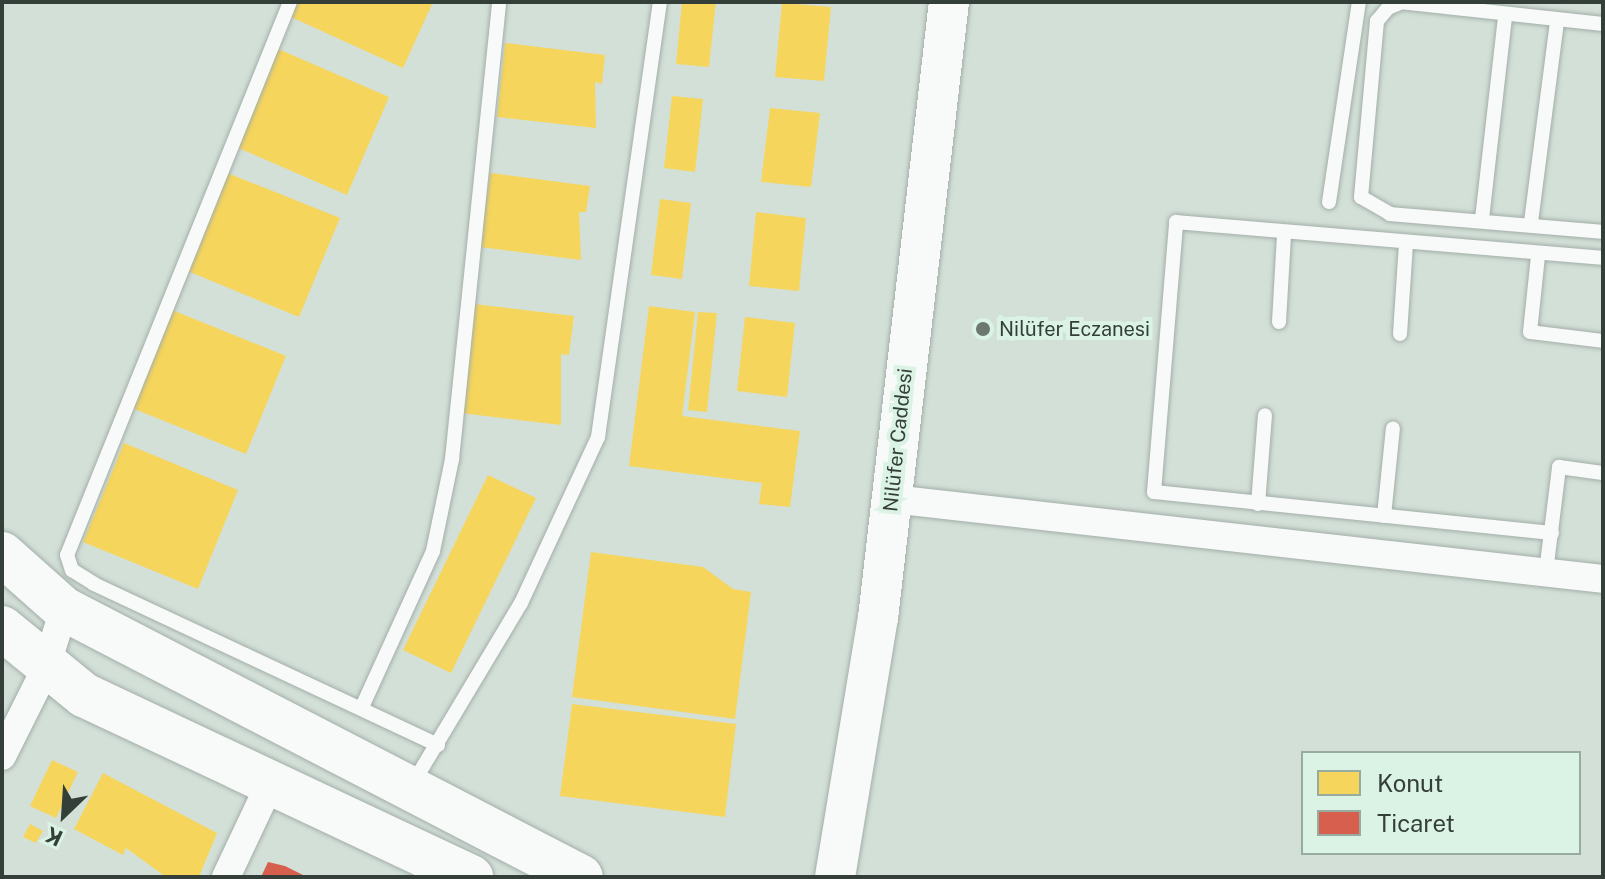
<!DOCTYPE html>
<meta charset="utf-8">
<style>
body{margin:0}
#map{position:relative;width:1605px;height:879px;overflow:hidden;background:#d3e0d8;font-family:"Public Sans",sans-serif}
div>[style]{position:absolute}
.homes>*{inset:0;background:#f6d55c}
.shops>*{inset:0;background:#d6604d}
.roads{filter:drop-shadow(0 0 2px #a3aea8) drop-shadow(0 0 2px #a3aea8)}
.lane>*{height:14px;margin:-7px;padding:0 7px;transform-origin:7px;border-radius:7px;background:#f8faf9}
.street>*{height:28px;margin:-14px;padding:0 14px;transform-origin:14px;border-radius:14px;background:#f8faf9}
.secondary>*{height:40px;margin:-20px;padding:0 20px;transform-origin:20px;border-radius:20px;background:#f8faf9}
.primary>*{height:44px;margin:-22px;padding:0 22px;transform-origin:22px;border-radius:22px;background:#f8faf9}
.dots>*{width:22px;height:22px;translate:-50% -50%;box-sizing:border-box;border:4px solid #daf3e4;border-radius:50%}
span{translate:-50% -50%;white-space:nowrap;text-align:center;line-height:1.15;-webkit-text-stroke:8px #daf3e4;paint-order:stroke}
.poi-label{font-size:20px;color:#353f39}
.left{translate:0 -50%;text-align:left}
.street-label{font-size:20px;color:#353f39}
.frame{position:absolute;inset:0;border:4px solid #353f39;pointer-events:none}
.legend{position:absolute;left:1301px;top:751px;width:280px;height:104px;box-sizing:border-box;background:#daf3e4;border:2px solid #98aba0;margin:0;padding:10px 14px;list-style:none;font-size:24px;color:#353f39}
.legend li{display:flex;align-items:center;gap:16px;height:40px}
.legend b{width:40px;border:2px solid #98aba0}
.north{position:absolute;left:24px;top:775px;width:80px;height:80px;-webkit-text-stroke:6px #daf3e4;paint-order:stroke;rotate:205deg;font-size:22px;font-weight:700;line-height:32px;text-align:center;color:#353f39}
.north::after{content:'';display:block;margin:auto;width:28px;height:36px;background:#353f39;clip-path:polygon(50% 0,100% 100%,50% 72%,0 100%)}
</style>
<div id="map">
<div class="homes">
<div style="clip-path:polygon(298px 2px,433px 2px,403px 68px,291px 17px)"></div>
<div style="clip-path:polygon(682px 2px,716px 2px,709px 67px,676px 64px)"></div>
<div style="clip-path:polygon(782px 3px,831px 7px,824px 81px,775px 77px)"></div>
<div style="clip-path:polygon(505px 43px,605px 55px,602px 84px,595px 82px,596px 128px,497px 117px)"></div>
<div style="clip-path:polygon(276px 48px,389px 97px,347px 195px,234px 146px)"></div>
<div style="clip-path:polygon(672px 96px,703px 99px,695px 172px,664px 168px)"></div>
<div style="clip-path:polygon(770px 108px,820px 113px,811px 187px,761px 182px)"></div>
<div style="clip-path:polygon(225px 172px,340px 218px,299px 317px,185px 270px)"></div>
<div style="clip-path:polygon(490px 173px,590px 186px,586px 212px,579px 212px,581px 260px,480px 247px)"></div>
<div style="clip-path:polygon(660px 199px,691px 203px,682px 279px,651px 275px)"></div>
<div style="clip-path:polygon(756px 212px,806px 218px,799px 291px,749px 286px)"></div>
<div style="clip-path:polygon(474px 304px,574px 316px,569px 355px,561px 354px,561px 425px,461px 413px)"></div>
<div style="clip-path:polygon(649px 306px,695px 312px,682px 416px,800px 431px,790px 507px,759px 504px,762px 483px,629px 466px)"></div>
<div style="clip-path:polygon(172px 310px,286px 356px,246px 454px,132px 408px)"></div>
<div style="clip-path:polygon(698px 312px,717px 313px,707px 412px,688px 410px)"></div>
<div style="clip-path:polygon(745px 317px,795px 323px,787px 397px,737px 391px)"></div>
<div style="clip-path:polygon(124px 443px,238px 490px,198px 589px,83px 542px)"></div>
<div style="clip-path:polygon(488px 475px,536px 498px,451px 673px,403px 650px)"></div>
<div style="clip-path:polygon(591px 552px,703px 567px,733px 589px,751px 592px,735px 719px,572px 697px)"></div>
<div style="clip-path:polygon(572px 704px,736px 724px,725px 817px,560px 796px)"></div>
<div style="clip-path:polygon(52px 760px,78px 772px,56px 818px,30px 806px)"></div>
<div style="clip-path:polygon(103px 773px,217px 833px,199px 877px,166px 877px,126px 848px,123px 855px,74px 829px)"></div>
<div style="clip-path:polygon(30px 824px,43px 831px,36px 843px,23px 837px)"></div>
</div>
<div class="shops">
<div style="clip-path:polygon(268px 862px,285px 866px,307px 877px,261px 877px)"></div>
</div>
<div class="roads">
<div class="lane">
<div style="left:290px;top:2px;width:596px;rotate:111.96deg"></div>
<div style="left:67px;top:555px;width:16px;rotate:72deg"></div>
<div style="left:72px;top:570px;width:26px;rotate:32deg"></div>
<div style="left:94px;top:584px;width:380px;rotate:25.1deg"></div>
<div style="left:1603px;top:24px;width:202px;rotate:-173.8deg"></div>
<div style="left:1402px;top:2px;width:15px;rotate:157deg"></div>
<div style="left:1388px;top:8px;width:17px;rotate:130deg"></div>
<div style="left:1377px;top:21px;width:177px;rotate:95.2deg"></div>
<div style="left:1361px;top:197px;width:34px;rotate:30deg"></div>
<div style="left:1390px;top:214px;width:214px;rotate:4.8deg"></div>
<div style="left:1329px;top:202px;width:202px;rotate:-81.5deg"></div>
<div style="left:1482px;top:219px;width:204px;rotate:-83.5deg"></div>
<div style="left:1531px;top:222px;width:201px;rotate:-82.6deg"></div>
<div style="left:1538px;top:256px;width:76px;rotate:96deg"></div>
<div style="left:1530px;top:332px;width:74px;rotate:7deg"></div>
<div style="left:1279px;top:322px;width:86px;rotate:-86.7deg"></div>
<div style="left:1400px;top:334px;width:90px;rotate:-86.2deg"></div>
<div style="left:1258px;top:504px;width:89px;rotate:-85.5deg"></div>
<div style="left:1384px;top:516px;width:88px;rotate:-84.2deg"></div>
<div style="left:1552px;top:533px;width:400px;rotate:-174.1deg"></div>
<div style="left:1154px;top:492px;width:271px;rotate:-85.3deg"></div>
<div style="left:1176px;top:222px;width:429px;rotate:4.8deg"></div>
<div style="left:1546px;top:572px;width:106px;rotate:-82.9deg"></div>
<div style="left:1559px;top:467px;width:44px;rotate:7.8deg"></div>
<div style="left:362px;top:707px;width:171px;rotate:-65.5deg"></div>
<div style="left:433px;top:551px;width:94px;rotate:-78.3deg"></div>
<div style="left:452px;top:459px;width:459px;rotate:-84.1deg"></div>
<div style="left:412px;top:785px;width:212px;rotate:-59.1deg"></div>
<div style="left:521px;top:603px;width:183px;rotate:-65.1deg"></div>
<div style="left:598px;top:437px;width:439px;rotate:-81.9deg"></div>
</div>
<div class="street">
<div style="left:892px;top:499px;width:715px;rotate:6.42deg"></div>
<div style="left:2px;top:756px;width:96px;rotate:-63.4deg"></div>
<div style="left:45px;top:670px;width:64px;rotate:-72.7deg"></div>
<div style="left:226px;top:877px;width:105px;rotate:-64.7deg"></div>
</div>
<div class="secondary">
<div style="left:835px;top:877px;width:263px;rotate:-80.6deg"></div>
<div style="left:878px;top:618px;width:620px;rotate:-83.43deg"></div>
</div>
<div class="primary">
<div style="left:2px;top:554px;width:83px;rotate:41.6deg"></div>
<div style="left:64px;top:609px;width:582px;rotate:27.4deg"></div>
<div style="left:2px;top:628px;width:106px;rotate:39.3deg"></div>
<div style="left:84px;top:695px;width:428px;rotate:25.2deg"></div>
</div>
</div>
<div class="dots">
<div style="left:983px;top:329px;background:#6c7771"></div>
</div>
<div class="poi-label">
<span class="left" style="left:999px;top:329px">Nilüfer Eczanesi</span>
</div>
<div class="street-label">
<span style="left:898px;top:440px;rotate:-84deg">Nilüfer Caddesi</span>
</div>
<div class="frame"></div>
<ul class="legend">
<li><b style="height:22px;background:#f6d55c"></b>Konut</li>
<li><b style="height:22px;background:#d6604d"></b>Ticaret</li>
</ul>
<div class="north">K</div>
</div>
